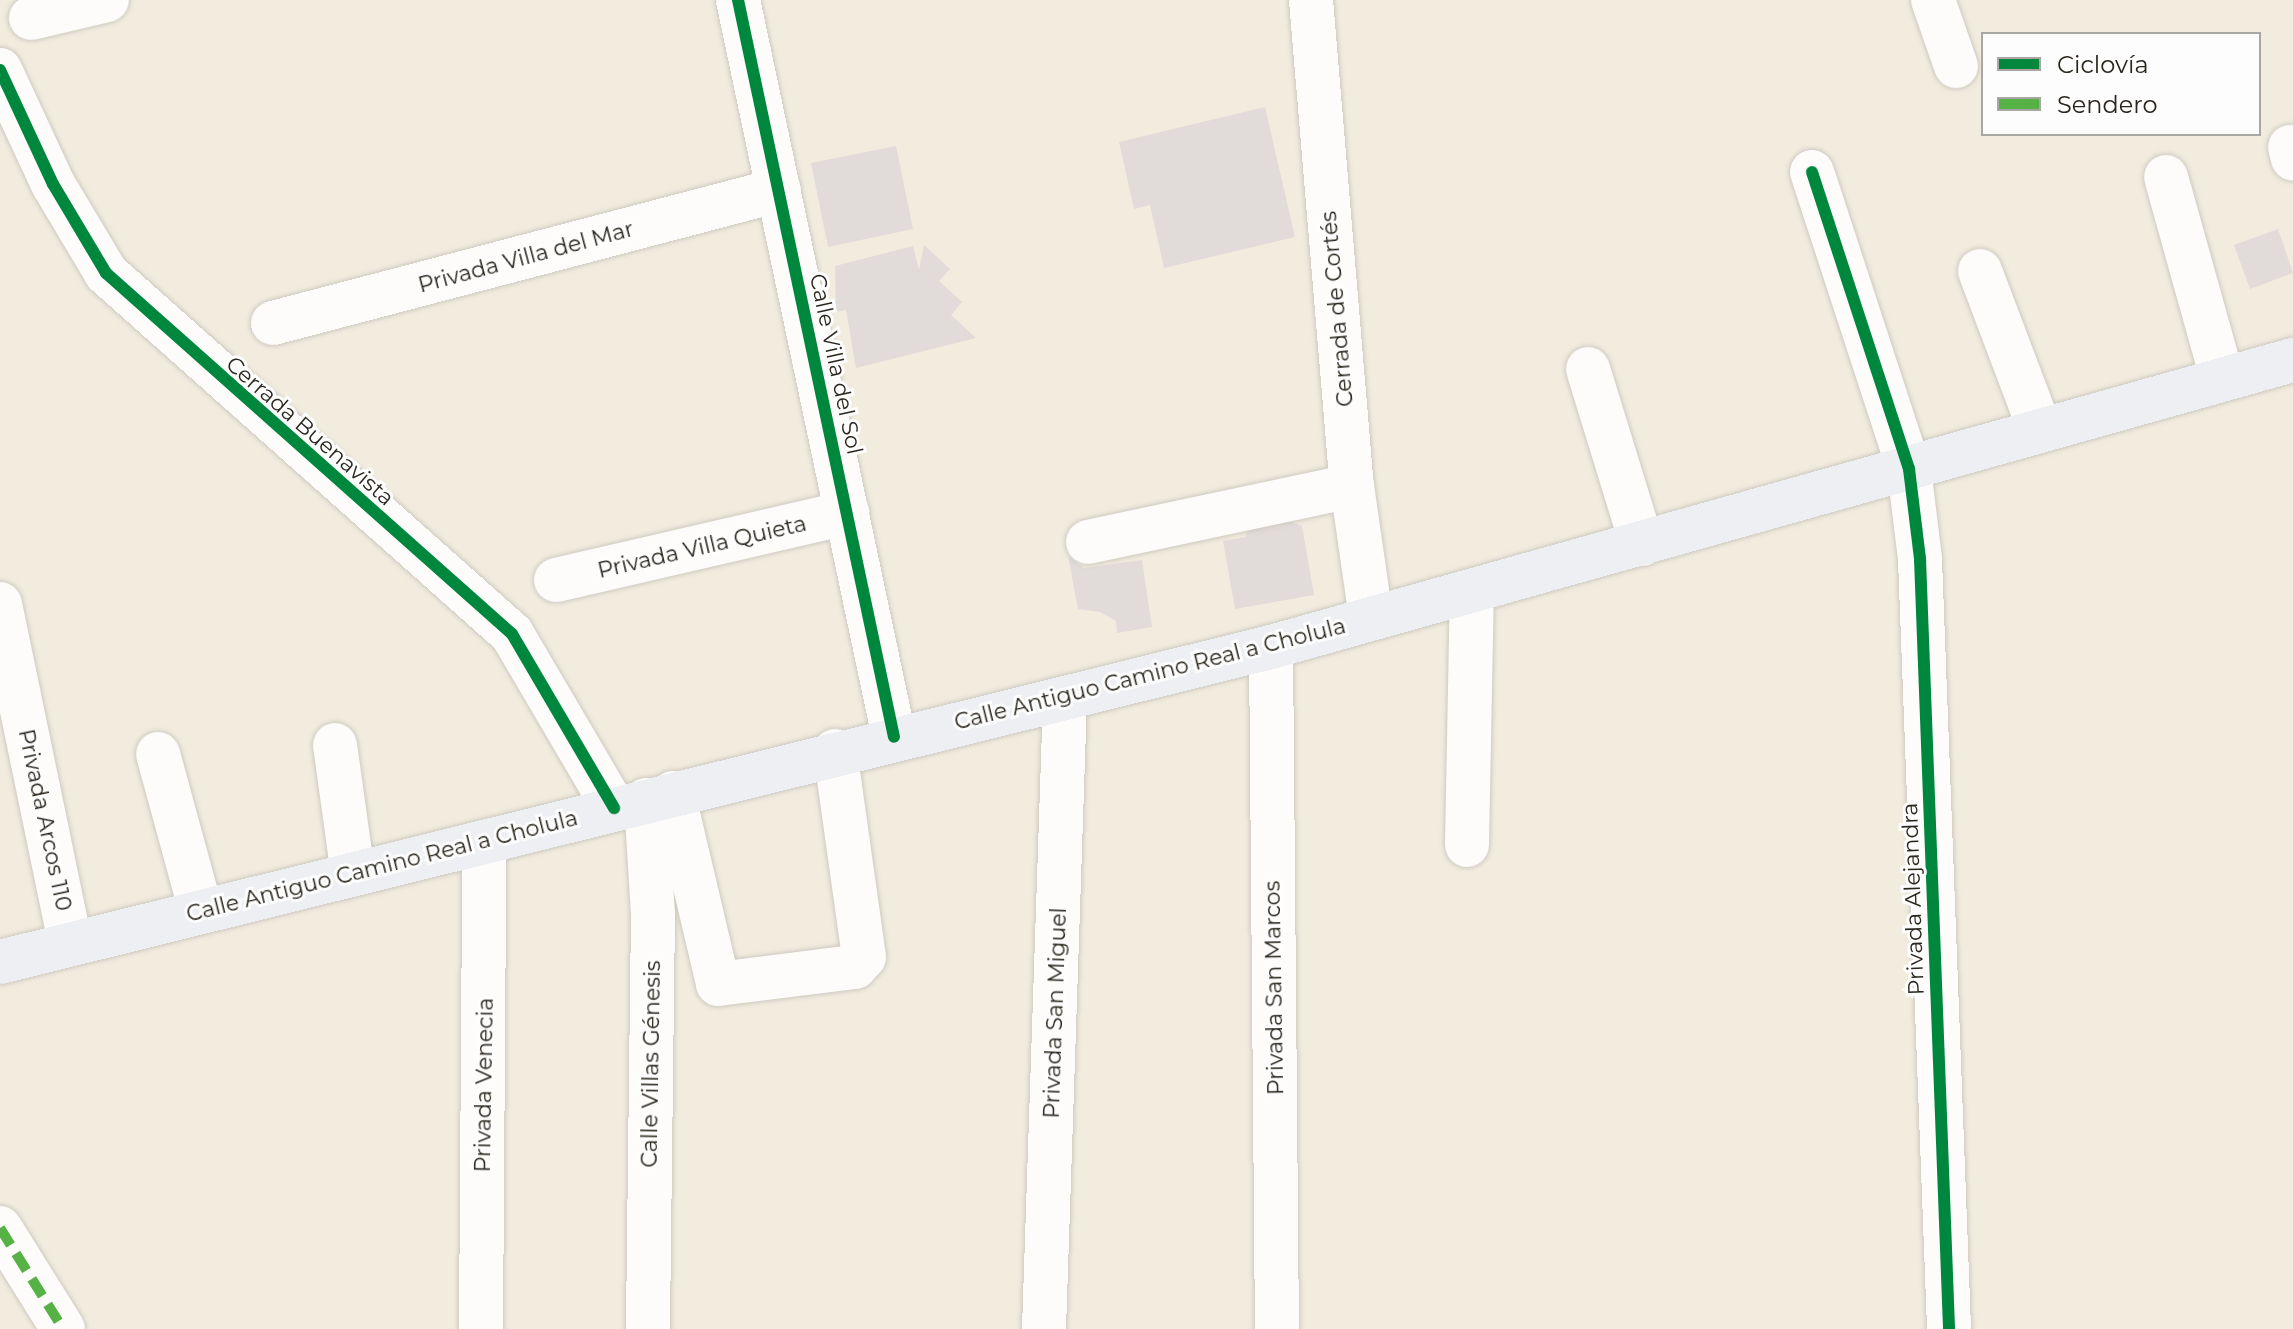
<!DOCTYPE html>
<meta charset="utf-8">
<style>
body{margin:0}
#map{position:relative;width:2293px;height:1329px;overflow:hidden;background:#f2ecdf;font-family:Montserrat,sans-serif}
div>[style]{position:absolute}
.building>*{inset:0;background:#e1dbd9}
.roads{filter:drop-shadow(0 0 2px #cecac0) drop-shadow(0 0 2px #cecac0)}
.minor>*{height:44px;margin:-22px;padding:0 22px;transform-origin:22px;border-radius:22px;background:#fdfcfa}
.major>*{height:44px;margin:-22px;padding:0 22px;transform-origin:22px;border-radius:22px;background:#edeff3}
.quiet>*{height:10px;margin-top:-5px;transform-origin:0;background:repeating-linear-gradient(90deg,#56b245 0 20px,transparent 0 30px)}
.cycleway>*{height:12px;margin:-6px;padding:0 6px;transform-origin:6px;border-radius:6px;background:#00873e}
span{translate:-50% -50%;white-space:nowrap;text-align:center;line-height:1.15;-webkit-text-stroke:6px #fdfdfd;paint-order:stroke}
.street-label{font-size:22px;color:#2a261d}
.legend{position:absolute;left:1981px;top:32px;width:280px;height:104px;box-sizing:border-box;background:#fdfdfd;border:2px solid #a9a7a3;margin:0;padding:10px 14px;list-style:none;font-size:24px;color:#2a261d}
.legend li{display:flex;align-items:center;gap:16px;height:40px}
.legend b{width:40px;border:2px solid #a9a7a3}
</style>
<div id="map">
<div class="building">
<div style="clip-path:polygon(1265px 107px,1295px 237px,1164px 268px,1150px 205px,1134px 209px,1119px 142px)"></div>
<div style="clip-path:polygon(896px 146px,913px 229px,828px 247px,811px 163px)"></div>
<div style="clip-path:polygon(2278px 229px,2293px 273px,2250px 289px,2234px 245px)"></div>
<div style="clip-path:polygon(924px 245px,950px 269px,939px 281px,962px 302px,951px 315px,976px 338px,856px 368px,846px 310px,836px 312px,835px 266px,913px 246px,919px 270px)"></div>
<div style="clip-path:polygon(1273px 514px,1302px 526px,1314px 595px,1235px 609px,1223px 541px,1246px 537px,1248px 519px)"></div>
<div style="clip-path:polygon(1068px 556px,1084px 568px,1142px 560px,1152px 627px,1117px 633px,1116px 621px,1100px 612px,1078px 609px)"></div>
</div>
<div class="roads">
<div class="minor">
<div style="left:738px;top:0;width:753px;rotate:78.05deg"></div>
<div style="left:1311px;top:0;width:488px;rotate:85.2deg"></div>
<div style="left:1352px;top:486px;width:133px;rotate:81.8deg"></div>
<div style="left:1933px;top:0;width:70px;rotate:70.8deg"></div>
<div style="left:31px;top:18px;width:78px;rotate:-13.3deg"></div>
<div style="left:0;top:70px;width:126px;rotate:65.1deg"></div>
<div style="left:53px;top:184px;width:104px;rotate:59.2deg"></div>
<div style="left:106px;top:273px;width:543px;rotate:41.64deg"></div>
<div style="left:512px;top:634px;width:202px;rotate:59.6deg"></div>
<div style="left:2290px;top:147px;width:12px;rotate:76deg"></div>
<div style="left:1812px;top:172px;width:312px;rotate:71.9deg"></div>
<div style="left:1909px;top:469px;width:91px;rotate:83deg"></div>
<div style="left:1920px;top:559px;width:771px;rotate:87.84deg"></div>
<div style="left:2166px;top:177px;width:209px;rotate:74.4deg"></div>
<div style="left:1980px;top:271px;width:170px;rotate:69.3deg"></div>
<div style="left:273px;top:323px;width:523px;rotate:-14.73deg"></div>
<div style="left:1588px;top:369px;width:183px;rotate:72.9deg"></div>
<div style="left:1088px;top:542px;width:270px;rotate:-12deg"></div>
<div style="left:556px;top:580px;width:299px;rotate:-13deg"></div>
<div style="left:0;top:604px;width:346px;rotate:78.3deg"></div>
<div style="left:1271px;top:647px;width:682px;rotate:89.5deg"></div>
<div style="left:335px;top:745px;width:130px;rotate:82.1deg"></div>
<div style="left:158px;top:754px;width:163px;rotate:74.7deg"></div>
<div style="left:673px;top:793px;width:196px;rotate:76.7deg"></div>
<div style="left:718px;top:984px;width:138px;rotate:-7.1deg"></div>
<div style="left:855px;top:967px;width:13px;rotate:-48deg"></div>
<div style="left:864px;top:957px;width:208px;rotate:-98deg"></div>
<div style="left:646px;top:800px;width:113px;rotate:86.5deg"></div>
<div style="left:653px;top:913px;width:416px;rotate:90.7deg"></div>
<div style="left:1467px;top:845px;width:254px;rotate:-88.9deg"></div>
<div style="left:0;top:1228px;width:119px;rotate:58deg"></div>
<div style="left:481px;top:1329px;width:487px;rotate:-89.6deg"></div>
<div style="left:1044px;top:1329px;width:631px;rotate:-88.09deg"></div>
</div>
<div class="major">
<div style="left:0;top:962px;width:1309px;rotate:-13.92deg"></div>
<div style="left:1271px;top:647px;width:1062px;rotate:-15.69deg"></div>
</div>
</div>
<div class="quiet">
<div style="left:0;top:1228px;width:119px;rotate:58deg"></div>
</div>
<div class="cycleway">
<div style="left:738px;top:0;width:753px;rotate:78.05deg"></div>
<div style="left:0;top:70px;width:126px;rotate:65.1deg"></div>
<div style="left:53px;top:184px;width:104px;rotate:59.2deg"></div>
<div style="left:106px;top:273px;width:543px;rotate:41.64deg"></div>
<div style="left:512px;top:634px;width:202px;rotate:59.6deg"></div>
<div style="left:1812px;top:172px;width:312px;rotate:71.9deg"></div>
<div style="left:1909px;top:469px;width:91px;rotate:83deg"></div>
<div style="left:1920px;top:559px;width:771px;rotate:87.84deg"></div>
</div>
<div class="street-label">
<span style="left:526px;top:257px;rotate:-15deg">Privada Villa del Mar</span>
<span style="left:1337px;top:309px;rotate:-95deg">Cerrada de Cortés</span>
<span style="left:836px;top:364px;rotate:78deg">Calle Villa del Sol</span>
<span style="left:310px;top:431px;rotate:41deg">Cerrada Buenavista</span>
<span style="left:702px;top:547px;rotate:-13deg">Privada Villa Quieta</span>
<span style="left:1150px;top:674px;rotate:-14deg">Calle Antiguo Camino Real a Cholula</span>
<span style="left:45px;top:820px;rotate:78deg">Privada Arcos 110</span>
<span style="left:382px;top:866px;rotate:-14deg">Calle Antiguo Camino Real a Cholula</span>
<span style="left:1913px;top:899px;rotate:-92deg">Privada Alejandra</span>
<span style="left:1274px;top:988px;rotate:-91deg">Privada San Marcos</span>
<span style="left:1055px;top:1013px;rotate:-88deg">Privada San Miguel</span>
<span style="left:651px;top:1064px;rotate:-89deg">Calle Villas Génesis</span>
<span style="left:484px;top:1085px;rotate:-89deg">Privada Venecia</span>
</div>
<ul class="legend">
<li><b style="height:10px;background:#00873e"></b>Ciclovía</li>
<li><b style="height:10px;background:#56b245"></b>Sendero</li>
</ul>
</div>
